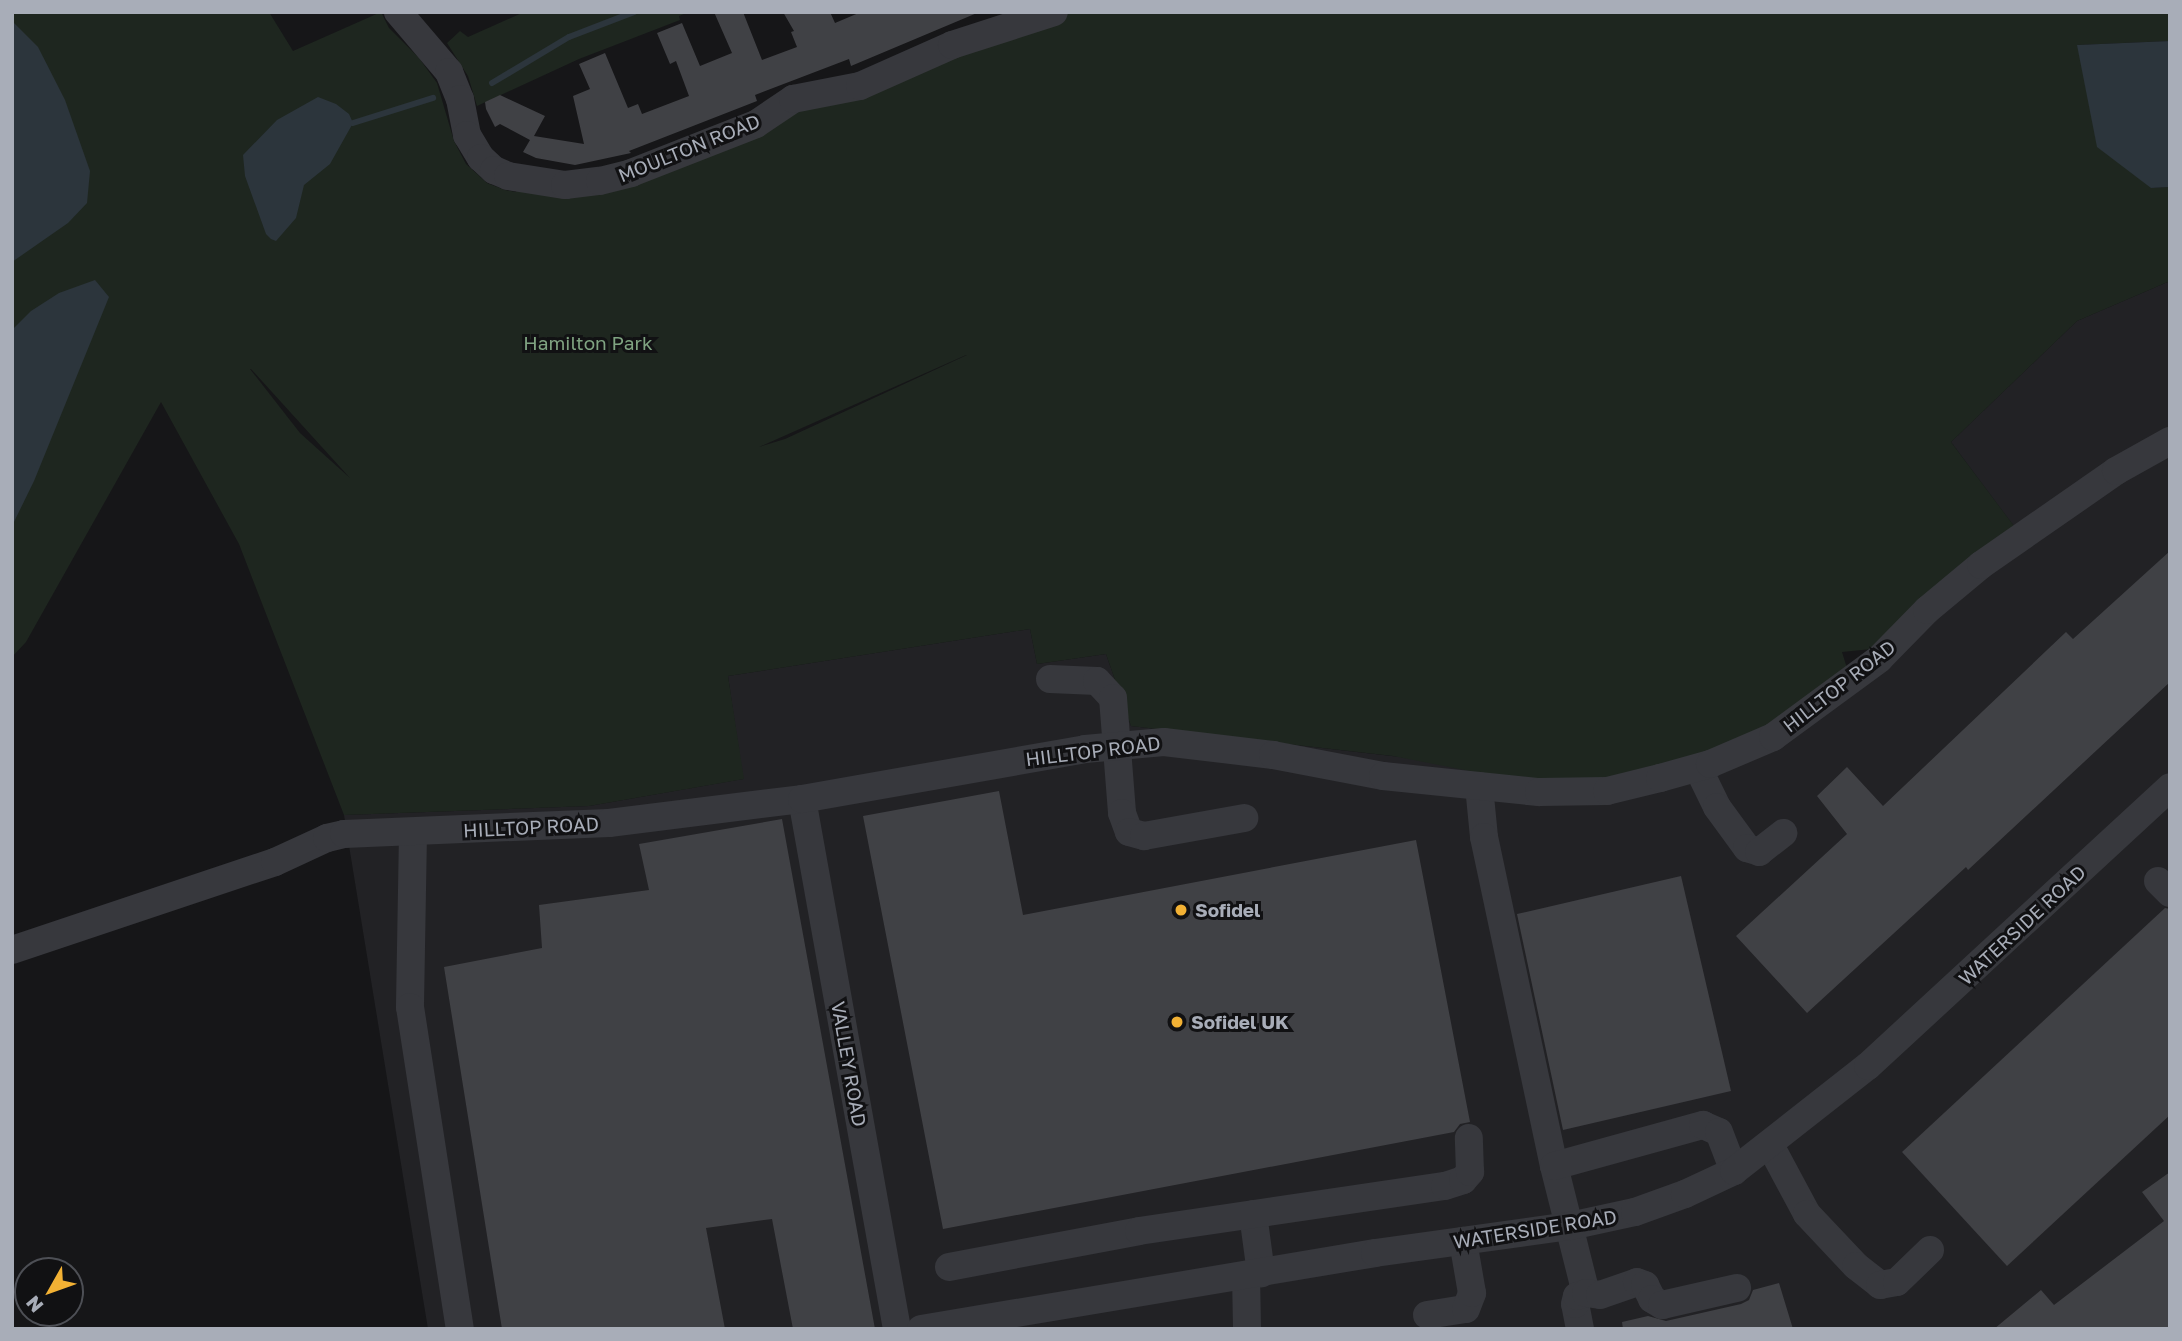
<!DOCTYPE html>
<style>
body{margin:0}
#map{position:relative;width:2182px;height:1341px;overflow:hidden;background:#161618;font-family:"Golos Text",sans-serif}
div>[style]{position:absolute}
.built>*{inset:0;background:#222225}
.green>*{inset:0;background:#1e261f}
.water>*{inset:0;background:#2c353c}
.stream>*{height:6px;margin:-3px;padding:0 3px;transform-origin:3px;border-radius:3px;background:#2c353c}
.building>*{inset:0;background:#404145}
.minor>*{height:28px;margin:-14px;padding:0 14px;transform-origin:14px;border-radius:14px;background:#37383d}
.dots>*{width:19px;height:19px;translate:-50% -50%;box-sizing:border-box;border:4px solid #111113;border-radius:50%}
span{translate:-50% -50%;white-space:nowrap;text-align:center;line-height:1.15;-webkit-text-stroke:6px #111113;paint-order:stroke}
.street-label{font-size:19px;color:#a8adb8}
.park-label{font-size:19px;color:#7fa381}
.poi-label{font-size:19px;color:#a8adb8;font-weight:700}
.left{translate:0 -50%;text-align:left}
.frame{position:absolute;inset:0;border:14px solid #a8adb8;pointer-events:none}
.north{position:absolute;left:14px;top:1257px;width:70px;height:70px;box-sizing:border-box;background:#111113;border:2px solid #4d4f55;border-radius:50%;rotate:230deg;font-size:19px;font-weight:700;line-height:28px;text-align:center;color:#a8adb8}
.north::after{content:'';display:block;margin:auto;width:24px;height:32px;background:#f2b134;clip-path:polygon(50% 0,100% 100%,50% 72%,0 100%)}
</style>
<div id="map">
<div class="built">
<div style="clip-path:polygon(2170px 281px,2170px 1329px,428px 1329px,344px 815px,589px 806px,743px 779px,728px 676px,1030px 629px,1037px 664px,1106px 654px,1131px 726px,1470px 765px,1836px 693px,2013px 525px,1951px 442px,2077px 321px)"></div>
</div>
<div class="green">
<div style="clip-path:polygon(evenodd,12px 12px,269px 12px,293px 51px,381px 12px,389px 28px,419px 58px,437px 83px,454px 141px,466px 164px,487px 183px,505px 190px,516px 192px,517px 187px,544px 193px,782px 118px,1072px 12px,2170px 12px,2170px 41px,2077px 45px,2151px 188px,2170px 187px,2170px 281px,2077px 321px,1951px 442px,2014px 526px,1891px 647px,1842px 652px,1851px 681px,1752px 746px,1572px 791px,1393px 756px,1131px 726px,1106px 654px,1037px 664px,1030px 629px,728px 676px,744px 779px,589px 806px,344px 815px,239px 544px,161px 402px,26px 642px,12px 657px,12px 12px,967px 355px,785px 439px,759px 447px,966px 355px,967px 355px,12px 12px,250px 369px,251px 369px,350px 478px,300px 433px,250px 369px)"></div>
<div style="clip-path:polygon(524px 12px,689px 12px,679px 16px,680px 20px,579px 59px,477px 106px,468px 76px,447px 43px,460px 31px,468px 37px)"></div>
</div>
<div class="water">
<div style="clip-path:polygon(12px 21px,38px 47px,65px 100px,90px 171px,87px 203px,68px 223px,12px 262px)"></div>
<div style="clip-path:polygon(2170px 41px,2170px 187px,2151px 188px,2097px 147px,2077px 45px)"></div>
<div style="clip-path:polygon(318px 97px,336px 104px,349px 114px,353px 123px,330px 164px,304px 185px,296px 218px,276px 241px,271px 239px,266px 234px,245px 176px,243px 155px,277px 120px)"></div>
<div style="clip-path:polygon(95px 280px,109px 297px,34px 481px,12px 526px,12px 330px,31px 311px,59px 293px)"></div>
</div>
<div class="stream">
<div style="left:492px;top:83px;width:90px;rotate:-30.9deg"></div>
<div style="left:569px;top:37px;width:70px;rotate:-21deg"></div>
<div style="left:353px;top:123px;width:84px;rotate:-17.4deg"></div>
</div>
<div class="building">
<div style="clip-path:polygon(714px 12px,743px 12px,762px 60px,797px 47px,791px 32px,794px 31px,783px 12px,830px 12px,835px 23px,861px 12px,977px 13px,851px 66px,849px 59px,755px 95px,757px 101px,629px 151px,631px 153px,575px 165px,536px 158px,523px 152px,530px 140px,500px 124px,495px 127px,486px 109px,485px 102px,500px 95px,545px 116px,534px 136px,584px 144px,573px 96px,590px 89px,579px 64px,605px 53px,628px 108px,638px 104px,642px 114px,689px 96px,676px 61px,670px 64px,657px 33px,682px 23px,700px 66px,732px 53px)"></div>
<div style="clip-path:polygon(2170px 551px,2170px 682px,1968px 870px,1966px 867px,1807px 1013px,1736px 936px,1847px 834px,1817px 796px,1847px 767px,1883px 806px,2066px 632px,2073px 639px)"></div>
<div style="clip-path:polygon(999px 791px,1023px 915px,1416px 840px,1470px 1122px,1460px 1124px,1454px 1132px,943px 1229px,863px 816px)"></div>
<div style="clip-path:polygon(782px 819px,875px 1329px,793px 1329px,772px 1219px,706px 1228px,725px 1329px,502px 1329px,444px 967px,542px 948px,539px 905px,649px 890px,639px 844px)"></div>
<div style="clip-path:polygon(1681px 876px,1731px 1091px,1563px 1130px,1517px 914px)"></div>
<div style="clip-path:polygon(2165px 908px,2170px 909px,2170px 1115px,2007px 1266px,1902px 1152px)"></div>
<div style="clip-path:polygon(2170px 1172px,2170px 1329px,1994px 1329px,2041px 1290px,2054px 1305px,2164px 1221px,2142px 1192px)"></div>
<div style="clip-path:polygon(1779px 1283px,1793px 1329px,1623px 1329px,1622px 1322px,1648px 1316px,1666px 1321px,1741px 1304px,1749px 1300px,1753px 1290px)"></div>
</div>
<div class="minor">
<div style="left:398px;top:12px;width:79px;rotate:49.6deg"></div>
<div style="left:449px;top:72px;width:29px;rotate:68deg"></div>
<div style="left:460px;top:99px;width:37px;rotate:79deg"></div>
<div style="left:467px;top:135px;width:27px;rotate:59deg"></div>
<div style="left:481px;top:158px;width:18px;rotate:43deg"></div>
<div style="left:494px;top:170px;width:15px;rotate:23deg"></div>
<div style="left:508px;top:176px;width:58px;rotate:9deg"></div>
<div style="left:565px;top:185px;width:35px;rotate:-7deg"></div>
<div style="left:600px;top:181px;width:32px;rotate:-14deg"></div>
<div style="left:631px;top:173px;width:134px;rotate:-21.4deg"></div>
<div style="left:756px;top:124px;width:45px;rotate:-34deg"></div>
<div style="left:793px;top:99px;width:68px;rotate:-11deg"></div>
<div style="left:860px;top:86px;width:101px;rotate:-24deg"></div>
<div style="left:952px;top:45px;width:107px;rotate:-17.9deg"></div>
<div style="left:1050px;top:679px;width:47px;rotate:2.4deg"></div>
<div style="left:1097px;top:681px;width:23px;rotate:47deg"></div>
<div style="left:1113px;top:698px;width:115px;rotate:85.5deg"></div>
<div style="left:1122px;top:813px;width:20px;rotate:70deg"></div>
<div style="left:1129px;top:832px;width:16px;rotate:15deg"></div>
<div style="left:1144px;top:836px;width:102px;rotate:-10.2deg"></div>
<div style="left:1698px;top:768px;width:43px;rotate:64deg"></div>
<div style="left:1717px;top:807px;width:51px;rotate:53.8deg"></div>
<div style="left:1747px;top:848px;width:13px;rotate:18deg"></div>
<div style="left:1759px;top:852px;width:31px;rotate:-38deg"></div>
<div style="left:1479px;top:786px;width:51px;rotate:84.4deg"></div>
<div style="left:1484px;top:837px;width:336px;rotate:78deg"></div>
<div style="left:1554px;top:1166px;width:131px;rotate:75.9deg"></div>
<div style="left:802px;top:799px;width:538px;rotate:79.84deg"></div>
<div style="left:413px;top:833px;width:174px;rotate:91deg"></div>
<div style="left:410px;top:1007px;width:326px;rotate:81.2deg"></div>
<div style="left:2158px;top:881px;width:17px;rotate:45deg"></div>
<div style="left:12px;top:950px;width:277px;rotate:-18.5deg"></div>
<div style="left:275px;top:862px;width:57px;rotate:-24.8deg"></div>
<div style="left:327px;top:838px;width:17px;rotate:-13deg"></div>
<div style="left:344px;top:834px;width:265px;rotate:-2.4deg"></div>
<div style="left:609px;top:823px;width:194px;rotate:-7.1deg"></div>
<div style="left:802px;top:799px;width:287px;rotate:-10deg"></div>
<div style="left:1085px;top:749px;width:79px;rotate:-5.1deg"></div>
<div style="left:1164px;top:742px;width:110px;rotate:6.8deg"></div>
<div style="left:1273px;top:755px;width:112px;rotate:10.8deg"></div>
<div style="left:1383px;top:776px;width:157px;rotate:5.9deg"></div>
<div style="left:1539px;top:792px;width:68px;rotate:-0.8deg"></div>
<div style="left:1607px;top:791px;width:55px;rotate:-13.8deg"></div>
<div style="left:1660px;top:778px;width:52px;rotate:-15.6deg"></div>
<div style="left:1710px;top:764px;width:69px;rotate:-23.2deg"></div>
<div style="left:1773px;top:737px;width:132px;rotate:-36.3deg"></div>
<div style="left:1879px;top:659px;width:69px;rotate:-45.6deg"></div>
<div style="left:1927px;top:610px;width:70px;rotate:-39.8deg"></div>
<div style="left:1981px;top:565px;width:165px;rotate:-34.8deg"></div>
<div style="left:2116px;top:471px;width:62px;rotate:-29.1deg"></div>
<div style="left:1770px;top:1145px;width:78px;rotate:61.8deg"></div>
<div style="left:1807px;top:1214px;width:71px;rotate:46.7deg"></div>
<div style="left:1856px;top:1266px;width:31px;rotate:38deg"></div>
<div style="left:1880px;top:1285px;width:17px;rotate:-10deg"></div>
<div style="left:1897px;top:1282px;width:46px;rotate:-44.1deg"></div>
<div style="left:1554px;top:1166px;width:155px;rotate:-15.4deg"></div>
<div style="left:1703px;top:1125px;width:17px;rotate:24deg"></div>
<div style="left:1719px;top:1132px;width:42px;rotate:69deg"></div>
<div style="left:1253px;top:1214px;width:60px;rotate:82.3deg"></div>
<div style="left:949px;top:1267px;width:193px;rotate:-10.7deg"></div>
<div style="left:1139px;top:1231px;width:309px;rotate:-8.4deg"></div>
<div style="left:1445px;top:1186px;width:19px;rotate:-18deg"></div>
<div style="left:1463px;top:1180px;width:11px;rotate:-49deg"></div>
<div style="left:1470px;top:1172px;width:34px;rotate:-92deg"></div>
<div style="left:1246px;top:1275px;width:54px;rotate:88.9deg"></div>
<div style="left:1427px;top:1315px;width:39px;rotate:-9deg"></div>
<div style="left:1466px;top:1309px;width:17px;rotate:-69deg"></div>
<div style="left:1472px;top:1293px;width:53px;rotate:-99.8deg"></div>
<div style="left:921px;top:1329px;width:460px;rotate:-9.5deg"></div>
<div style="left:1375px;top:1253px;width:197px;rotate:-7.9deg"></div>
<div style="left:1570px;top:1226px;width:66px;rotate:-12.2deg"></div>
<div style="left:1635px;top:1212px;width:53px;rotate:-19.8deg"></div>
<div style="left:1685px;top:1194px;width:54px;rotate:-25.1deg"></div>
<div style="left:1734px;top:1171px;width:170px;rotate:-38.1deg"></div>
<div style="left:1868px;top:1066px;width:411px;rotate:-42.7deg"></div>
<div style="left:1580px;top:1329px;width:25px;rotate:-101deg"></div>
<div style="left:1575px;top:1304px;width:8px;rotate:-76deg"></div>
<div style="left:1577px;top:1296px;width:9px;rotate:-18deg"></div>
<div style="left:1586px;top:1293px;width:14px;rotate:8deg"></div>
<div style="left:1600px;top:1295px;width:39px;rotate:-19deg"></div>
<div style="left:1637px;top:1282px;width:9px;rotate:21deg"></div>
<div style="left:1645px;top:1285px;width:16px;rotate:63deg"></div>
<div style="left:1652px;top:1299px;width:12px;rotate:31deg"></div>
<div style="left:1662px;top:1305px;width:77px;rotate:-12.8deg"></div>
</div>
<div class="dots">
<div style="left:1181px;top:910px;background:#f2b134"></div>
<div style="left:1177px;top:1022px;background:#f2b134"></div>
</div>
<div class="street-label">
<span style="left:689px;top:148px;rotate:-22deg">MOULTON ROAD</span>
<span style="left:1839px;top:686px;rotate:-38deg">HILLTOP ROAD</span>
<span style="left:1093px;top:751px;rotate:-7deg">HILLTOP ROAD</span>
<span style="left:531px;top:827px;rotate:-3deg">HILLTOP ROAD</span>
<span style="left:2022px;top:925px;rotate:-43deg">WATERSIDE ROAD</span>
<span style="left:849px;top:1064px;rotate:80deg">VALLEY ROAD</span>
<span style="left:1535px;top:1229px;rotate:-9deg">WATERSIDE ROAD</span>
</div>
<div class="park-label">
<span style="left:588px;top:343px">Hamilton Park</span>
</div>
<div class="poi-label">
<span class="left" style="left:1195px;top:910px">Sofidel</span>
<span class="left" style="left:1191px;top:1022px">Sofidel UK</span>
</div>
<div class="frame"></div>
<div class="north">N</div>
</div>
